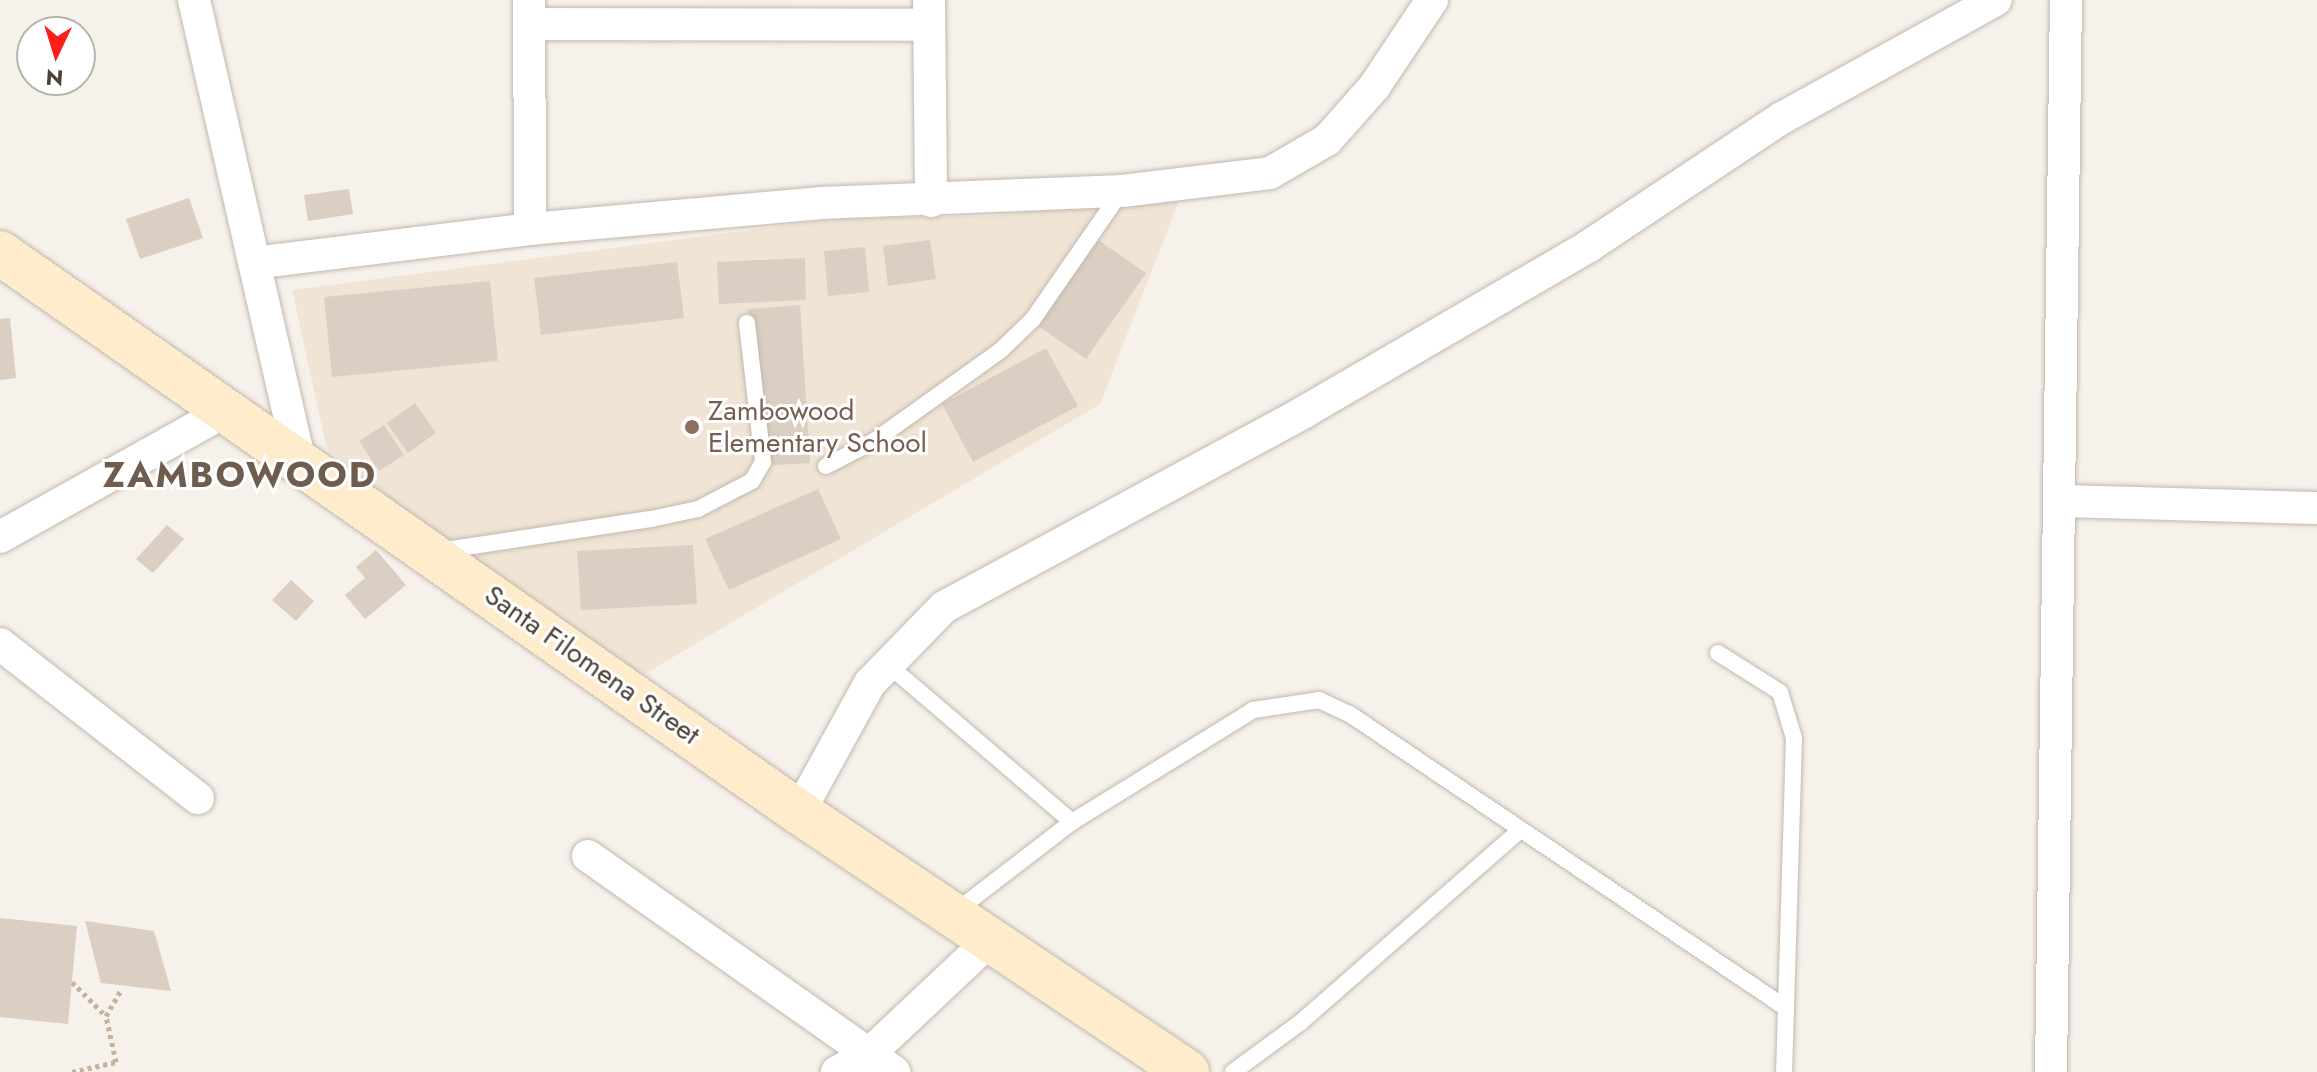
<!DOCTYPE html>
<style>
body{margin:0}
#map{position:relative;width:2317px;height:1072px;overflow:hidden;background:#f6f1eb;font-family:Jost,sans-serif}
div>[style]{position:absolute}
.education>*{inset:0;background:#f0e4d5}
.building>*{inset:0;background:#dbcec3}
.path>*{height:5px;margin-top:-2.5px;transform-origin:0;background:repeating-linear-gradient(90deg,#c5b29d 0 4px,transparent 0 8px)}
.roads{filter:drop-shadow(0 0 2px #c2b8ad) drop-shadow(0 0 2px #c2b8ad)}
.lane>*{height:16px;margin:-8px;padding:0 8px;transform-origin:8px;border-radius:8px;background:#fff}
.street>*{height:32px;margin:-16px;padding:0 16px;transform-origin:16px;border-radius:16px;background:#fff}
.secondary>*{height:44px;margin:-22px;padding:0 22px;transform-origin:22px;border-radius:22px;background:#ffeccc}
.dots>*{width:22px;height:22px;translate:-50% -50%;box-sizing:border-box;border:4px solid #fff;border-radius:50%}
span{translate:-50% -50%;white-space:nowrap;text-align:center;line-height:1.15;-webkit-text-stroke:6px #fff;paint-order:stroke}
.education-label{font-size:28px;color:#785e54}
.left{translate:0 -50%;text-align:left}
.street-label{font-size:28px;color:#4b4138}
.district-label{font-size:36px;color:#6e5d4f;font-weight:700;letter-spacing:2px}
.north{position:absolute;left:16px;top:16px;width:80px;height:80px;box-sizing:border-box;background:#fff;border:2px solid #b7b3af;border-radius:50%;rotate:184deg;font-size:22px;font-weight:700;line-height:32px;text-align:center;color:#4b4138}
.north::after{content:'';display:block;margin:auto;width:28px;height:36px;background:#ff1d19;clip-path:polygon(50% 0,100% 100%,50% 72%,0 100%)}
</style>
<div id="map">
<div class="education">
<div style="clip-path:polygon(1180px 198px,1100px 404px,636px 679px,451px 549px,327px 449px,292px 290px,843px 218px,983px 216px)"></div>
</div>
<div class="building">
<div style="clip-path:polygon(349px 189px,353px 214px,308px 221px,304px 195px)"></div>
<div style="clip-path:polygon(189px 198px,203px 238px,140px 259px,126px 219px)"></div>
<div style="clip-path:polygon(930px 240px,936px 279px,888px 286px,883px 246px)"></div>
<div style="clip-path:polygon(1098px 240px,1146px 273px,1086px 359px,1038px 326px)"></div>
<div style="clip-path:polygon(865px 247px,869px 292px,828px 296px,824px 251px)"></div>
<div style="clip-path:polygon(805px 258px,806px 300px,719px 304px,717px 262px)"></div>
<div style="clip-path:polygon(677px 262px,684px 318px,541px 335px,534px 278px)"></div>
<div style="clip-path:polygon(490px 281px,498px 361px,332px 377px,324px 297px)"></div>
<div style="clip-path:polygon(800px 305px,810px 463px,759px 466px,748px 309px)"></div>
<div style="clip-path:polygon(10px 318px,16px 378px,0 380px,0 319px)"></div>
<div style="clip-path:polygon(1046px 348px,1078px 406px,973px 462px,942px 404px)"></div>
<div style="clip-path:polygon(415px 403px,436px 433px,408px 453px,387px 423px)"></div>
<div style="clip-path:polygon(384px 425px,404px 455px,379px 471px,359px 441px)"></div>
<div style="clip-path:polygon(818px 489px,841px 539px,729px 590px,705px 539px)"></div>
<div style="clip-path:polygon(167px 525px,184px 539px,153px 573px,136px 559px)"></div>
<div style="clip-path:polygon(693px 545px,697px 604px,581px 610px,577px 551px)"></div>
<div style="clip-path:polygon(376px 550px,406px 585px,365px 619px,345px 595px,365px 578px,356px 567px)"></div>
<div style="clip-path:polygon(291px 580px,314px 601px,296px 621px,272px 600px)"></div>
<div style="clip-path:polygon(0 918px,77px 926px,68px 1024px,0 1017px)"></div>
<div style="clip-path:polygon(85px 921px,154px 931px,171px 991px,101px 983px)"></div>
</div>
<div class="path">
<div style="left:72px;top:982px;width:48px;rotate:45deg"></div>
<div style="left:72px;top:1072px;width:45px;rotate:-12.8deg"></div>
<div style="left:116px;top:1062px;width:47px;rotate:-102.3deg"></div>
<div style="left:106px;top:1016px;width:30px;rotate:-60deg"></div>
</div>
<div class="roads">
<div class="lane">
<div style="left:826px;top:466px;width:54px;rotate:-27.5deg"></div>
<div style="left:874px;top:441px;width:156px;rotate:-35.6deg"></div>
<div style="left:1001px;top:350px;width:45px;rotate:-44.1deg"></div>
<div style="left:1033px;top:319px;width:155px;rotate:-55.3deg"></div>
<div style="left:439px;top:551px;width:214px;rotate:-8.6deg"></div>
<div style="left:651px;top:519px;width:48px;rotate:-12deg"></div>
<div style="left:698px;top:509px;width:61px;rotate:-27.4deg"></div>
<div style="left:752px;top:481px;width:22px;rotate:-60deg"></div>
<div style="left:763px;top:462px;width:140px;rotate:-96.6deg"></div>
<div style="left:1718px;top:653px;width:73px;rotate:32.2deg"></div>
<div style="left:1780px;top:692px;width:48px;rotate:73.1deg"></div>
<div style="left:1794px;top:738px;width:334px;rotate:91.7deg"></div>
<div style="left:886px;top:663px;width:245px;rotate:40.5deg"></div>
<div style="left:1072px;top:822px;width:213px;rotate:-31.7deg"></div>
<div style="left:1253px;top:710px;width:67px;rotate:-8.6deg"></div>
<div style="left:1319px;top:700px;width:35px;rotate:25deg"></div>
<div style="left:1351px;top:715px;width:524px;rotate:33.96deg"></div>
<div style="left:955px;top:912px;width:148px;rotate:-37.6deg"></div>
<div style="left:1233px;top:1072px;width:84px;rotate:-36.3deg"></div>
<div style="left:1301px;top:1022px;width:288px;rotate:-41.2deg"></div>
</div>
<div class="street">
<div style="left:194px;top:0;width:470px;rotate:77.1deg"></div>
<div style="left:529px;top:0;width:229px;rotate:89.7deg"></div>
<div style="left:929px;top:0;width:201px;rotate:89.4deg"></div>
<div style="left:529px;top:24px;width:400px;rotate:0.1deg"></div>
<div style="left:254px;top:263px;width:278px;rotate:-7deg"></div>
<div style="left:530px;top:229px;width:291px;rotate:-5.1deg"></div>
<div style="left:820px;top:203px;width:302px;rotate:-2.3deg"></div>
<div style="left:1122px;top:191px;width:149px;rotate:-6.9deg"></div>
<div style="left:1270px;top:173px;width:66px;rotate:-30.1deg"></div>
<div style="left:1327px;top:140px;width:71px;rotate:-48.4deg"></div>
<div style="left:1374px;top:87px;width:105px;rotate:-56.3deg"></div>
<div style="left:2061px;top:501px;width:256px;rotate:1.6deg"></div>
<div style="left:0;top:537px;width:260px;rotate:-29.2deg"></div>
<div style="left:0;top:644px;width:251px;rotate:37.9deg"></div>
<div style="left:799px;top:812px;width:147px;rotate:-61.2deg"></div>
<div style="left:870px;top:683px;width:106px;rotate:-45.8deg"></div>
<div style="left:944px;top:607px;width:409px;rotate:-28.4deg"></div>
<div style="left:1304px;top:412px;width:330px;rotate:-30.2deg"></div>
<div style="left:1589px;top:246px;width:232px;rotate:-33.6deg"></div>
<div style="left:1782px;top:118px;width:244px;rotate:-28.9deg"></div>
<div style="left:588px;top:856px;width:375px;rotate:35.2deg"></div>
<div style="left:837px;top:1072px;width:35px;rotate:-29deg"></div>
<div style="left:868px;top:1055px;width:172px;rotate:-43.3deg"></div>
<div style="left:2051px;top:1072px;width:1072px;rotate:-89.2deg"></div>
</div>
<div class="secondary">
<div style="left:0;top:253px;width:975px;rotate:34.98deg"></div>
<div style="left:799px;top:812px;width:467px;rotate:33.8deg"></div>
</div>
</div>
<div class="dots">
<div style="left:692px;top:427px;background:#8d6e63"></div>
</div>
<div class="education-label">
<span class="left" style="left:708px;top:427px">Zambowood<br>Elementary School</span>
</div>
<div class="street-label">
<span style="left:592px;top:665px;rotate:35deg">Santa Filomena Street</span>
</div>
<div class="district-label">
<span style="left:240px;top:475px">ZAMBOWOOD</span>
</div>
<div class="north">N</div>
</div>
